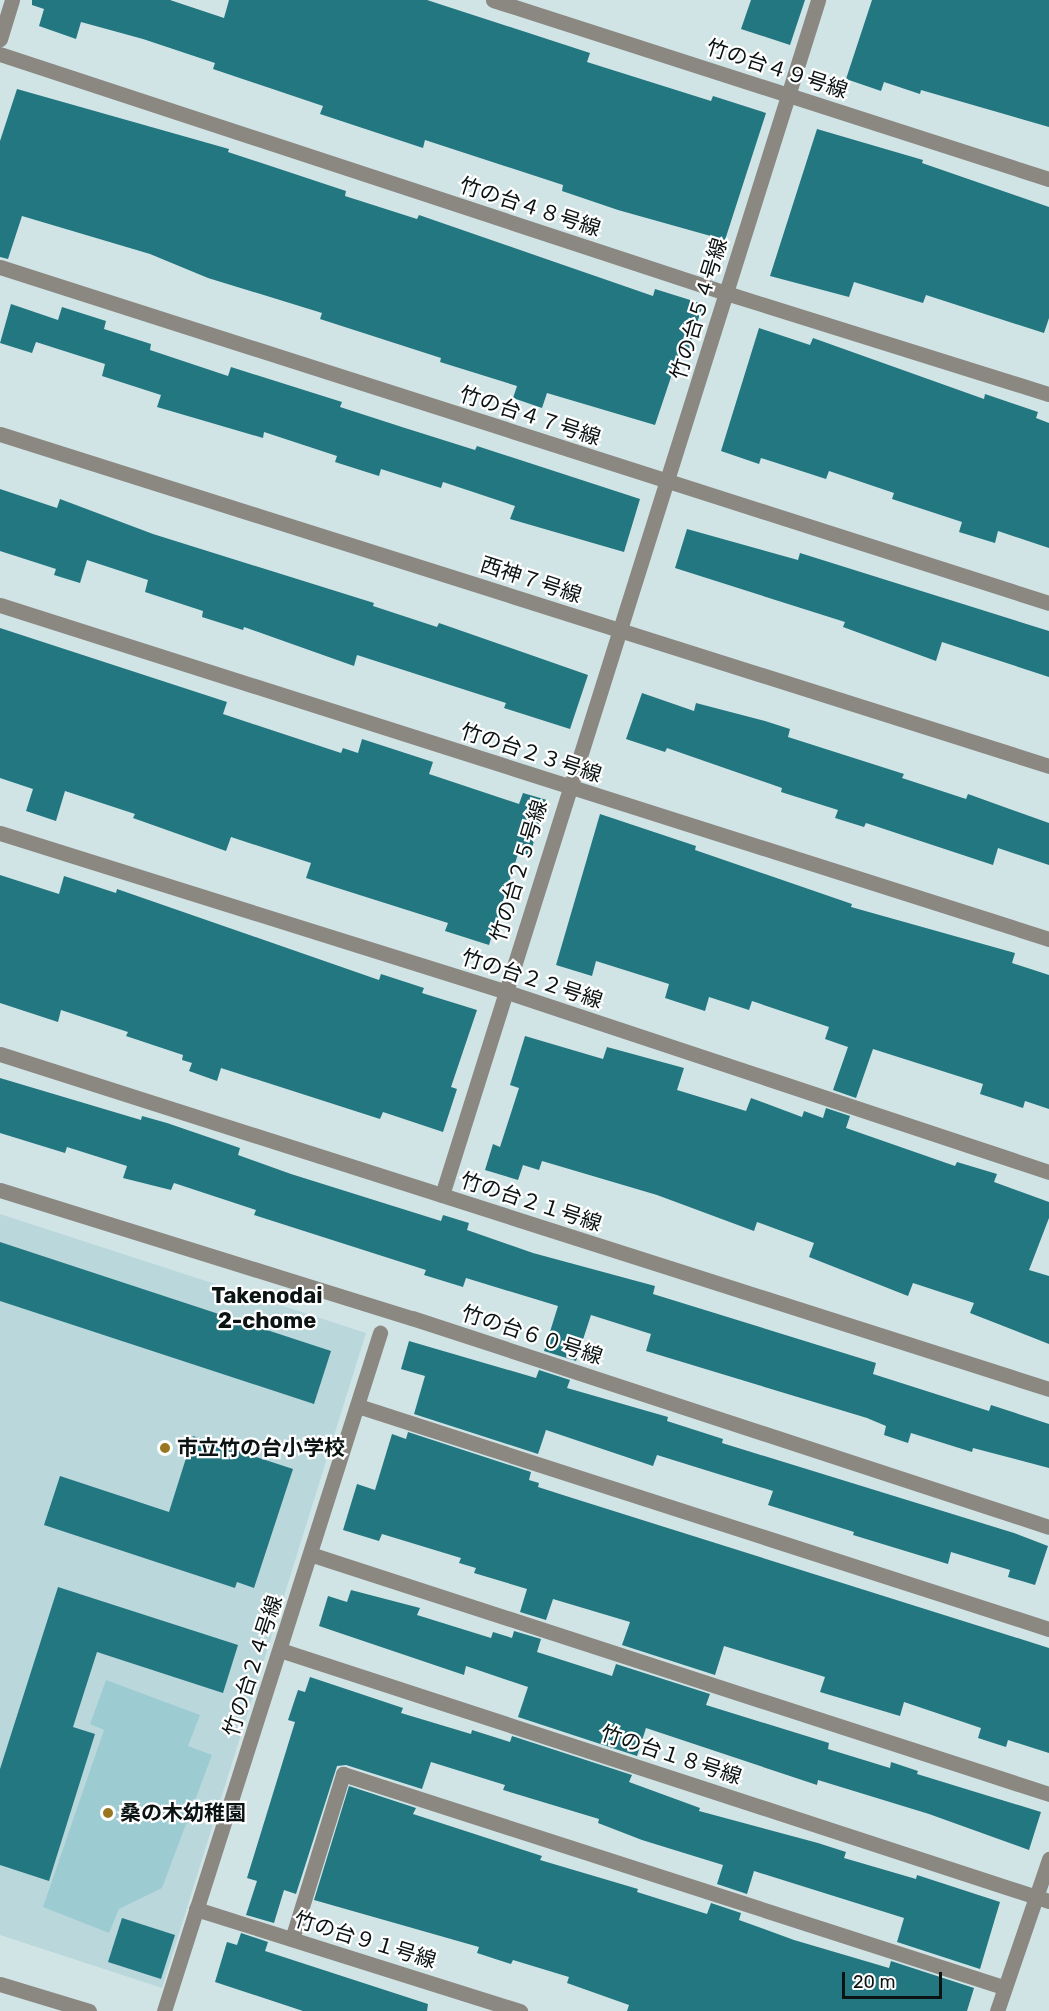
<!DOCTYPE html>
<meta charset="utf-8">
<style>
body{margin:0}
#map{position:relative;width:1049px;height:2011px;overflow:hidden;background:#d0e4e6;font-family:Rubik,"Noto Sans JP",sans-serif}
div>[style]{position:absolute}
.built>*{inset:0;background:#bad8dc}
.green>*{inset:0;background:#9cccd2}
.building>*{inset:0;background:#237781}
.pedestrian>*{height:15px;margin:-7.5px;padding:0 7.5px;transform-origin:7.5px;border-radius:7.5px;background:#8b8882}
.minor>*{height:15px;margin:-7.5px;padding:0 7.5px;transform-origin:7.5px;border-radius:7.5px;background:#8b8882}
.tertiary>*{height:15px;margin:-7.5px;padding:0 7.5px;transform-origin:7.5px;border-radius:7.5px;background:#8b8882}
.dots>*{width:16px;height:16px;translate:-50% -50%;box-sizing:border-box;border:3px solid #fff;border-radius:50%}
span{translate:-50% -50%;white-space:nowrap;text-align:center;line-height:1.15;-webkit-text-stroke:4.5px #fff;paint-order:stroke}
.street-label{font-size:21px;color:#0c1313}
.poi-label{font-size:21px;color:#0c1313;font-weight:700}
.left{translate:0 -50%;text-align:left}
.neighbourhood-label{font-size:22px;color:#0c1313;font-weight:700}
.scale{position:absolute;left:842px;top:1972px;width:100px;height:27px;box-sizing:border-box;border:3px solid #0c1313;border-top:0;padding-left:8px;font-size:18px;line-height:21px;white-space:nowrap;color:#0c1313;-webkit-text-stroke:4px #fff;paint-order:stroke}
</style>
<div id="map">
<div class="built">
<div style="clip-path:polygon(0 1214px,366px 1333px,162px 1988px,0 1935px)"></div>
</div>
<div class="green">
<div style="clip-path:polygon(106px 1680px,200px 1715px,188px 1746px,212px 1755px,162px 1888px,119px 1909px,109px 1933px,43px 1907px,104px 1730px,90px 1724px)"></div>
</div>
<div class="building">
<div style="clip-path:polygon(32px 0,170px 0,224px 18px,229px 0,427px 0,590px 53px,587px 62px,711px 101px,713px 96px,766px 113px,725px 240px,618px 210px,562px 191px,563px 185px,425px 140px,423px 148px,320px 114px,323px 106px,213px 69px,215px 63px,143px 39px,81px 22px,76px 39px,39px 26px,44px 9px,32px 5px)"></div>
<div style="clip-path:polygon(751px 0,805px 0,790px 45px,741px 29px)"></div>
<div style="clip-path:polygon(872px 0,1049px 0,1049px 127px,921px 90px,920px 94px,884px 82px,881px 91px,846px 79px)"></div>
<div style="clip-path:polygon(17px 89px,229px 149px,228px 152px,346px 191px,345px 196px,417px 219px,419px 215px,653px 296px,655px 289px,703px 304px,688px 352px,680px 350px,655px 425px,547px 393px,542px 408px,513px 398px,517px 386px,440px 362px,441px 358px,320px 319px,322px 313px,208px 278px,150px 254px,22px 216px,8px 259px,0 257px,0 141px)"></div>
<div style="clip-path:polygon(817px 129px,923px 160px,922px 163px,1049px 207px,1049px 318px,1044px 333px,926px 295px,923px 303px,854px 282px,849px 297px,770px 276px)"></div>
<div style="clip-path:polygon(11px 304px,58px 320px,62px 307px,106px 321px,104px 329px,151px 344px,150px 350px,228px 376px,231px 367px,342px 402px,340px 407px,405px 428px,475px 450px,477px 446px,640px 499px,624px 552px,510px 519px,515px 506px,443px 482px,441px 488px,381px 469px,379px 476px,335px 462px,337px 456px,264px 432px,263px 438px,157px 407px,161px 395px,102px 376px,105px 364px,36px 342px,32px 353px,0 343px)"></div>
<div style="clip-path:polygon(759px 328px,810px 345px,813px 338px,984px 399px,985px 394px,1038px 412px,1036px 418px,1049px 423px,1049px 548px,998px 531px,995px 543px,959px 532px,962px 522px,892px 499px,894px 493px,829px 471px,826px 479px,761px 458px,759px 464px,721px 451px)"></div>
<div style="clip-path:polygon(0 489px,57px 508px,60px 499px,153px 534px,374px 603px,373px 606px,437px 627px,439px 623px,588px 675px,570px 729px,504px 708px,506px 703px,357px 655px,354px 666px,244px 627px,243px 630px,202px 617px,203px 611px,145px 592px,148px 580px,87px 560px,80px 583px,54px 575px,56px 569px,0 551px)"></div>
<div style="clip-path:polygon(687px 529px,798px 560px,800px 553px,1049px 631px,1049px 677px,942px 642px,936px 661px,843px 627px,845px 622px,675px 568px)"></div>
<div style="clip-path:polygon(0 628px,227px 702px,223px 714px,341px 753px,343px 748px,358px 753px,362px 739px,433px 762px,429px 774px,519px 804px,523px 793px,547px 800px,529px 857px,518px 854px,489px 945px,445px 931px,448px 923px,306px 878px,311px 863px,231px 837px,226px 851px,133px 818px,135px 814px,65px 791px,56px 821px,26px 811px,33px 789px,0 778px)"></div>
<div style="clip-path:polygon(642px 693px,694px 711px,696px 703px,765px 721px,790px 729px,788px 737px,904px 774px,902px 778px,966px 799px,968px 794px,1049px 823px,1049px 865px,998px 848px,993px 865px,866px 823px,864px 827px,835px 818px,838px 810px,781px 792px,782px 788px,667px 748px,665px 752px,626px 739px)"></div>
<div style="clip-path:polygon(600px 814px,696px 846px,695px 850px,852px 904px,851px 907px,1015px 953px,1012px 963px,1049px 975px,1049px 1109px,1025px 1101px,1023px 1108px,980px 1094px,983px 1084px,873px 1049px,856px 1098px,833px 1090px,848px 1047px,825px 1039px,829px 1027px,752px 1001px,749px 1010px,709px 997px,705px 1011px,665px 998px,669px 984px,596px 961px,592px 976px,556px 965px)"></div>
<div style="clip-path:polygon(0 875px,59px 894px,64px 876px,116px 893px,117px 889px,379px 980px,381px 974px,424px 988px,422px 993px,477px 1010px,451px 1087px,457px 1089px,443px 1132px,383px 1112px,380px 1119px,221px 1068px,217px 1081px,189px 1071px,192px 1063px,182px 1060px,183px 1055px,126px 1036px,128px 1032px,61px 1010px,58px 1022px,0 1003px)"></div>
<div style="clip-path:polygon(525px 1036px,603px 1059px,607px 1047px,684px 1068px,677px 1090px,746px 1111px,751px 1098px,802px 1117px,804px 1111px,823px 1118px,826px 1108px,850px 1116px,846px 1128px,955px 1166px,957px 1162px,997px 1174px,994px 1182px,1049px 1202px,1049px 1218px,1029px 1270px,1049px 1276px,1049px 1344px,970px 1313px,974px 1303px,913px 1283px,908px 1296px,809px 1257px,814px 1243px,757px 1222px,754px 1231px,657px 1195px,542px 1161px,539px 1170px,523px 1165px,518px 1180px,485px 1170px,493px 1144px,500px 1147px,519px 1088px,510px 1085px)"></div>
<div style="clip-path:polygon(0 1078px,141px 1120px,142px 1116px,167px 1123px,240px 1148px,238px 1155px,291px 1174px,441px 1221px,443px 1215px,469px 1223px,467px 1230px,533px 1253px,655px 1286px,653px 1294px,876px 1363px,873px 1374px,989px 1411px,991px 1405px,1049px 1424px,1049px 1468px,973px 1448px,972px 1452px,911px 1433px,908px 1443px,884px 1435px,886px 1426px,867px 1418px,646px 1351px,651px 1334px,591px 1315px,576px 1361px,544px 1351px,558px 1306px,466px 1278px,463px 1287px,424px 1275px,426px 1270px,254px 1215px,256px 1210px,174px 1183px,171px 1190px,123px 1178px,127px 1166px,67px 1147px,65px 1153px,0 1133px)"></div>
<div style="clip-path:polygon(0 1242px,331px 1351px,314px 1404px,0 1301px)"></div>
<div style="clip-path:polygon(409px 1341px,536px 1378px,539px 1370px,570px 1380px,567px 1388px,668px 1417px,667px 1421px,723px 1439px,722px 1443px,1014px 1533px,1048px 1546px,1035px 1585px,1008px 1577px,1010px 1570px,951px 1552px,948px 1564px,853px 1535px,854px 1532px,768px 1505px,773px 1491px,657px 1455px,653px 1466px,546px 1430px,538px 1454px,414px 1414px,425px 1376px,401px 1369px)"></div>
<div style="clip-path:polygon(408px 1432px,531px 1472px,529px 1480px,539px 1483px,538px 1487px,566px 1496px,1049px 1648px,1049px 1753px,1008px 1740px,1006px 1747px,978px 1738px,981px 1728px,904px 1702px,900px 1716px,820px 1692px,825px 1677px,724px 1646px,715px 1675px,622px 1645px,630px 1622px,553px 1599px,546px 1620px,520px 1612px,527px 1589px,474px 1573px,476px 1568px,459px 1563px,461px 1558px,382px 1534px,379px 1541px,343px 1530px,357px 1484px,375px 1490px,392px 1434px,406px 1439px)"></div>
<div style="clip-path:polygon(193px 1436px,293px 1469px,254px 1588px,237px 1582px,235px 1588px,44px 1525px,60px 1476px,169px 1512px)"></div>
<div style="clip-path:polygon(58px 1587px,238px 1645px,223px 1693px,97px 1652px,73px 1727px,95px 1734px,49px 1881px,0 1865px,0 1769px)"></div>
<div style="clip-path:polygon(351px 1590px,420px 1608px,417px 1615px,491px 1638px,493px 1632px,512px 1638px,514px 1631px,541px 1639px,537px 1652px,612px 1676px,616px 1664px,710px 1694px,706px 1705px,829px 1743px,828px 1749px,890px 1768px,891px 1762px,918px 1771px,917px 1774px,1041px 1812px,1029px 1850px,929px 1814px,818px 1780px,817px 1785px,646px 1728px,637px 1756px,518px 1717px,528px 1687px,466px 1666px,464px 1675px,319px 1626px,328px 1596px,347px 1602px)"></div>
<div style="clip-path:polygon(310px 1677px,403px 1708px,401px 1713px,471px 1734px,472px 1730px,510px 1742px,512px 1736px,632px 1775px,629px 1782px,700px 1808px,699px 1811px,818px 1843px,846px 1852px,844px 1858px,916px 1879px,917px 1875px,1000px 1902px,980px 1969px,897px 1942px,904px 1918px,754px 1871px,747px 1894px,717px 1884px,723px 1865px,642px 1840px,598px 1823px,599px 1819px,503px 1790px,505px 1785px,431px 1762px,422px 1789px,346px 1765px,337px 1766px,296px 1894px,284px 1890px,274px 1923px,246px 1915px,257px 1881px,247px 1878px,295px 1722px,288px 1720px,298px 1690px,305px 1692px)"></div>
<div style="clip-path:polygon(349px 1786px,416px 1808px,413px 1814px,542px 1856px,540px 1860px,638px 1889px,637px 1892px,707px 1914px,711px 1903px,741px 1913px,739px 1920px,794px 1940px,889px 1968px,891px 1961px,974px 1988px,967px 2011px,627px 2011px,629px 2005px,567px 1983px,569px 1977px,513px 1960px,511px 1964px,477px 1953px,479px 1947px,314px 1900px)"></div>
<div style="clip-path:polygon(122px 1918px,175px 1935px,161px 1979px,108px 1962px)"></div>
<div style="clip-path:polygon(241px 1933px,268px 1942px,265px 1951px,428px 2004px,427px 2011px,303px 2011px,215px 1982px,227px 1942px,237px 1945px)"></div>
</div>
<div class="pedestrian">
<div style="left:0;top:1190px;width:431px;rotate:17.3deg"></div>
<div style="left:412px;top:1318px;width:670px;rotate:18.16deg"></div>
</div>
<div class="minor">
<div style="left:493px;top:0;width:584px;rotate:17.85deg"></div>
<div style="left:0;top:39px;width:41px;rotate:-72.9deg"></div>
<div style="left:0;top:54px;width:764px;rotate:18.22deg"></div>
<div style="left:726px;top:293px;width:338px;rotate:17.4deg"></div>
<div style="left:0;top:267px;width:1101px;rotate:17.76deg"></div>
<div style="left:0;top:605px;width:1101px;rotate:17.66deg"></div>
<div style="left:0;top:833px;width:528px;rotate:17.41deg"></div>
<div style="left:504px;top:991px;width:574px;rotate:18.37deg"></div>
<div style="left:0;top:1054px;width:1101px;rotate:17.71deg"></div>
<div style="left:442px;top:1195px;width:1253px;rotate:-72.53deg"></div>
<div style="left:358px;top:1406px;width:726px;rotate:17.89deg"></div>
<div style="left:310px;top:1554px;width:777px;rotate:17.99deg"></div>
<div style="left:280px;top:1650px;width:809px;rotate:18.08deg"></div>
<div style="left:196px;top:1909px;width:340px;rotate:17.5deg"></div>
<div style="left:292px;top:1939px;width:173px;rotate:-72.8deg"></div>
<div style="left:343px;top:1774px;width:694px;rotate:17.89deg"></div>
<div style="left:164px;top:2011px;width:712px;rotate:-72.33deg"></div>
<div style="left:997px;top:2011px;width:161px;rotate:-71.1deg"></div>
</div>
<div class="tertiary">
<div style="left:0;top:434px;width:1100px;rotate:17.56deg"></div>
<div style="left:0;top:1984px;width:93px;rotate:16.9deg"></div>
</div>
<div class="dots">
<div style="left:165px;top:1448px;background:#987720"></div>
<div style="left:108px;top:1813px;background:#987720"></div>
</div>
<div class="street-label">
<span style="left:777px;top:69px;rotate:18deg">竹の台４９号線</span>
<span style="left:530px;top:207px;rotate:18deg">竹の台４８号線</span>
<span style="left:699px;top:309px;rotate:-73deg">竹の台５４号線</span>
<span style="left:530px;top:416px;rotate:18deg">竹の台４７号線</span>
<span style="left:531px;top:580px;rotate:18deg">西神７号線</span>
<span style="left:531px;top:753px;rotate:18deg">竹の台２３号線</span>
<span style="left:519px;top:871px;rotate:-73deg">竹の台２５号線</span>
<span style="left:532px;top:979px;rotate:18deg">竹の台２２号線</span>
<span style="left:531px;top:1202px;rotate:18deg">竹の台２１号線</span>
<span style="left:532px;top:1335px;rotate:18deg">竹の台６０号線</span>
<span style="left:253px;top:1666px;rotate:-72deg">竹の台２４号線</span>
<span style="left:671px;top:1755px;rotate:18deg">竹の台１８号線</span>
<span style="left:365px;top:1940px;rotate:17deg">竹の台９１号線</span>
</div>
<div class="poi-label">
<span class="left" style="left:177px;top:1448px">市立竹の台小学校</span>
<span class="left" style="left:120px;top:1813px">桑の木幼稚園</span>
</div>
<div class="neighbourhood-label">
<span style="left:267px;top:1308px">Takenodai<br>2-chome</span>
</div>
<div class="scale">20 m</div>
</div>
